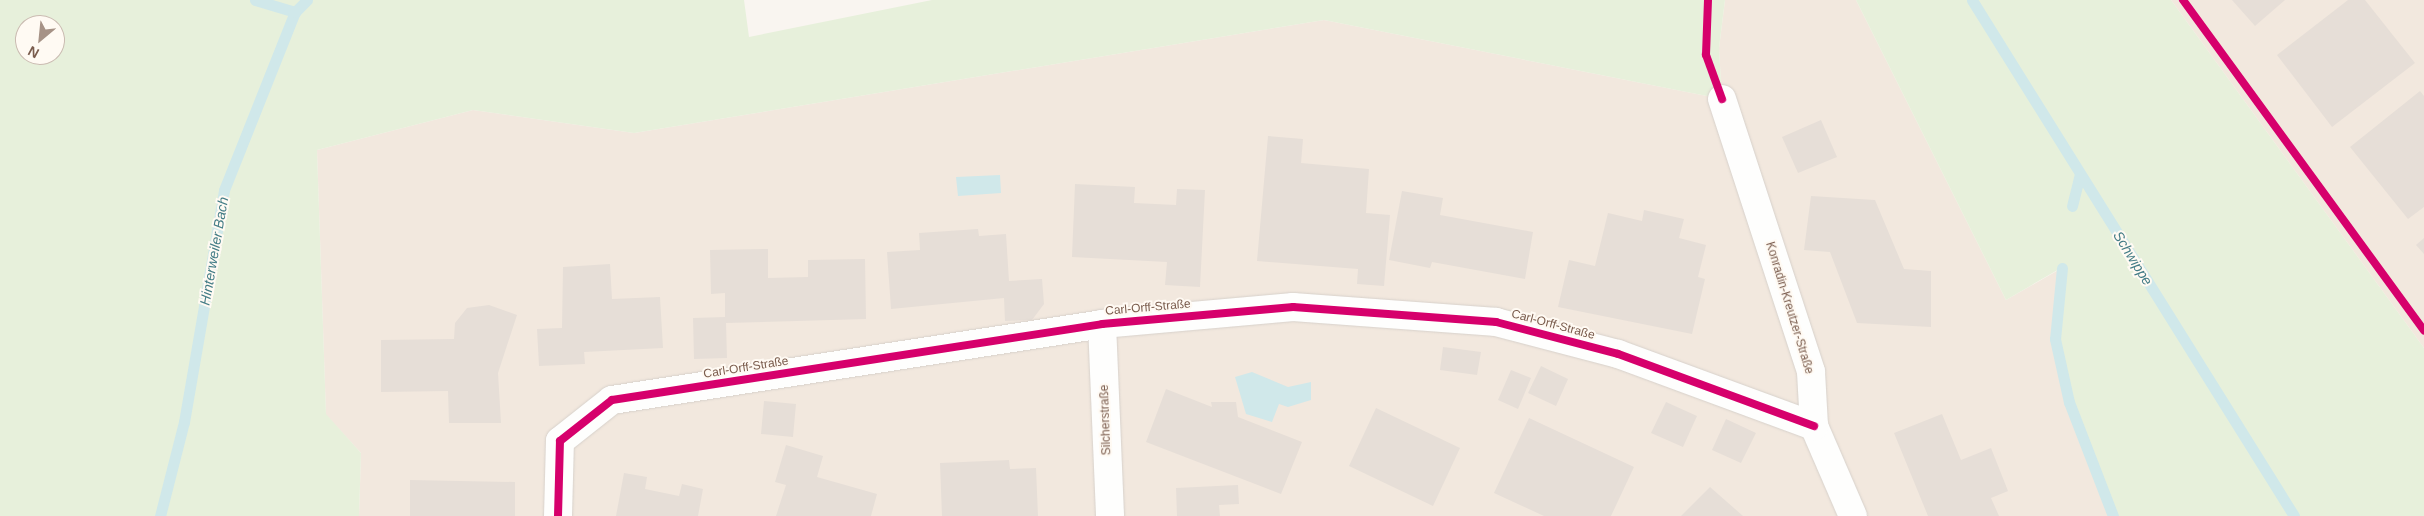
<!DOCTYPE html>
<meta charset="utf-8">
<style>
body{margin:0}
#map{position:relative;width:2424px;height:516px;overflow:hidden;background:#f9f5f0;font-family:Helvetica,sans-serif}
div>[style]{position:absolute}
.residential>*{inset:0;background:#f2e8de}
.green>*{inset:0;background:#e7f0db}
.water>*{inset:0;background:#d0e8ea}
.stream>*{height:11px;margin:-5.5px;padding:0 5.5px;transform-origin:5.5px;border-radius:5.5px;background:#d0e8ea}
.building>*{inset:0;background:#e6ded7}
.roads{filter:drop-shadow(0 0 1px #d7d1cb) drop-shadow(0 0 1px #d7d1cb)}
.street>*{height:28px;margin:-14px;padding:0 14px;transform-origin:14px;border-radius:14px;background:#fefefd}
.cycleway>*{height:8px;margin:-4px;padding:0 4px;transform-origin:4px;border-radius:4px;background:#d6006c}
span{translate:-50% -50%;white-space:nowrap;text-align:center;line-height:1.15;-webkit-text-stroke:4px #fffaf3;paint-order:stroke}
.street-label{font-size:12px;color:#7a5c4d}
.water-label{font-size:14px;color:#437c86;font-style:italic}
.north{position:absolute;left:15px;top:15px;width:50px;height:50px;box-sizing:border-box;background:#fffaf3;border:1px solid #cabbb1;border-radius:50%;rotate:208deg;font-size:14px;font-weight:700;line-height:20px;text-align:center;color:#7a5c4d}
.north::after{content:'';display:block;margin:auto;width:18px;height:22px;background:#a69286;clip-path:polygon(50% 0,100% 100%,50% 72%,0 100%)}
</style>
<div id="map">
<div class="residential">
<div style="clip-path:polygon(1725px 0,1856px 0,2006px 300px,2062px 268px,2055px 339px,2069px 402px,2113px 516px,359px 516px,361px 453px,326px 415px,317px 150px,473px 110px,634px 133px,1324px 20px,1722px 99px,1719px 48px)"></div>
<div style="clip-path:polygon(2171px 0,2424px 0,2424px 348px)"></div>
</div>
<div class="green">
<div style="clip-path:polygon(evenodd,0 0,744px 0,749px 37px,932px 0,1725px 0,1719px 48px,1722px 99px,1324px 20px,634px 133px,473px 110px,317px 150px,326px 414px,361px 453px,359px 516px,0 516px,0 0,25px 25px,55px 25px,55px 55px,25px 55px,25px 25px)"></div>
<div style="clip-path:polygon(1856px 0,2171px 0,2424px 348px,2424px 516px,2113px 516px,2069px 402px,2055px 339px,2061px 268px,2006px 300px)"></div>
</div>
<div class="water">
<div style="clip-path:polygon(1000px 175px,1001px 193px,958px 196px,956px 177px)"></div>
<div style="clip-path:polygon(1252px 372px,1288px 387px,1311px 382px,1311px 400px,1288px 407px,1279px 404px,1272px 422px,1246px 414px,1235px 377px)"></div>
</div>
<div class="stream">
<div style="left:255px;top:0;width:42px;rotate:16.7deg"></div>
<div style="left:1972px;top:0;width:608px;rotate:58.03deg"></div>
<div style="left:2072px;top:206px;width:32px;rotate:-76deg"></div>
<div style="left:2062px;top:268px;width:71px;rotate:95.6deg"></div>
<div style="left:2055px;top:339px;width:65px;rotate:77.5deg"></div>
<div style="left:2069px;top:402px;width:122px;rotate:68.9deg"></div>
<div style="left:160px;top:516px;width:97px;rotate:-75.7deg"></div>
<div style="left:184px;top:422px;width:235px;rotate:-80.2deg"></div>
<div style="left:224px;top:190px;width:192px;rotate:-68.3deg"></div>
<div style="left:295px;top:12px;width:17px;rotate:-45deg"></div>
</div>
<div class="building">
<div style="clip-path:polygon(2232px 0,2285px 0,2255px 26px)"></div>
<div style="clip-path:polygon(2348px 0,2365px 0,2415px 63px,2332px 127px,2277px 55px)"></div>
<div style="clip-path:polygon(2420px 91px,2424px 96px,2424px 207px,2408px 219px,2350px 147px)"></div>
<div style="clip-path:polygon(1821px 120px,1837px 157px,1798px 173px,1782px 137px)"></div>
<div style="clip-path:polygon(1268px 136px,1303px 139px,1301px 163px,1369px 169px,1366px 213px,1390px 215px,1384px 286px,1357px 284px,1358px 269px,1257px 261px)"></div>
<div style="clip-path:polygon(1075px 184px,1135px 187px,1134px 203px,1176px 205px,1177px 189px,1205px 190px,1200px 287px,1165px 285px,1167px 262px,1072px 257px)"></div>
<div style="clip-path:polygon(1402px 191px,1443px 198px,1440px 215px,1533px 232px,1525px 279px,1432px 262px,1430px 268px,1389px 260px)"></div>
<div style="clip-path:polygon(1811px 196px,1875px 200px,1904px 269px,1931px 271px,1931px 327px,1857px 323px,1830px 252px,1804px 250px)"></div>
<div style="clip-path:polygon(1644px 210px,1684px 219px,1679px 238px,1706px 245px,1698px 277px,1705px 279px,1692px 334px,1558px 307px,1569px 260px,1595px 266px,1608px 213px,1642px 221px)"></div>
<div style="clip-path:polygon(978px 229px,979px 236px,1006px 234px,1009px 281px,1042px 279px,1044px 304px,1032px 320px,1005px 321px,1004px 298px,891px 309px,887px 252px,920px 250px,919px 233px)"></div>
<div style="clip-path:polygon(2424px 238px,2424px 254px,2416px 245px)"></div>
<div style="clip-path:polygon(768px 249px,768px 278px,808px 277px,808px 260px,865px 259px,866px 319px,726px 323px,727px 358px,694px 359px,693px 318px,725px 317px,725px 293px,711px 294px,710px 250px)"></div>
<div style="clip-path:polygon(610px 264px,612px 299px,660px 297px,663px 348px,584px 352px,585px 364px,539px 366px,537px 329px,562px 328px,563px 267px)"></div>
<div style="clip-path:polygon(489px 305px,517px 315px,498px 373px,501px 423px,449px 423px,448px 391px,381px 392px,381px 340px,454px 339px,455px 323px,467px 308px)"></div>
<div style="clip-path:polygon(1443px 347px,1481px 352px,1477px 375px,1440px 370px)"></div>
<div style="clip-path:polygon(1541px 366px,1568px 379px,1556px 406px,1528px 393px)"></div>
<div style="clip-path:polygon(1511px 370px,1531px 378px,1518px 409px,1498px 400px)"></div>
<div style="clip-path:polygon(1166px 389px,1212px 407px,1211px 402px,1236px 402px,1238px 417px,1302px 442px,1281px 494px,1146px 442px)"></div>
<div style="clip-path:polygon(764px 401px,796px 404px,793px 437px,761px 434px)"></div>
<div style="clip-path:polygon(1666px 402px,1697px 416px,1683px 447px,1651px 433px)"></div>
<div style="clip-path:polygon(1376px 408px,1460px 448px,1433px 506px,1349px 466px)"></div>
<div style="clip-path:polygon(1942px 414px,1961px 460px,1991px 448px,2008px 491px,1991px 498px,1999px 516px,1928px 516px,1894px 433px)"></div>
<div style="clip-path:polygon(1529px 418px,1634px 467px,1611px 516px,1544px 516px,1494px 493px)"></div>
<div style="clip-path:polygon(1726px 419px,1756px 433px,1741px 463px,1712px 450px)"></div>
<div style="clip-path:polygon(786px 445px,823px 456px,817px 477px,877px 494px,871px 516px,776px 516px,786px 485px,775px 482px)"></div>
<div style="clip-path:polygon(1009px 460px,1010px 469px,1036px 468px,1038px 516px,942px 516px,940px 463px)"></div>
<div style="clip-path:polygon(624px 473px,647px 477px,645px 489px,679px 496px,682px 484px,703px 489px,698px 516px,616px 516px)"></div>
<div style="clip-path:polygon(410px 480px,515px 482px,515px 516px,410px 516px)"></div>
<div style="clip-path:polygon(1238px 485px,1239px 504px,1219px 505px,1220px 516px,1177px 516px,1176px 488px)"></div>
<div style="clip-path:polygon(1710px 487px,1743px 516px,1681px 516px)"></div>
</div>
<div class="roads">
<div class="street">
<div style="left:1722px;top:99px;width:287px;rotate:71.9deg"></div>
<div style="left:1811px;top:372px;width:54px;rotate:86.8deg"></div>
<div style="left:1814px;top:426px;width:98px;rotate:66.6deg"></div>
<div style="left:1102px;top:324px;width:192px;rotate:87.6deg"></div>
<div style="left:558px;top:516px;width:75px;rotate:-88.5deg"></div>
<div style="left:560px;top:441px;width:66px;rotate:-38.3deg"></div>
<div style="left:612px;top:400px;width:496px;rotate:-8.8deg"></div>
<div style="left:1102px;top:324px;width:192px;rotate:-5.1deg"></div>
<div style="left:1293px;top:307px;width:204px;rotate:4.2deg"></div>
<div style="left:1496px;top:322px;width:126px;rotate:14.7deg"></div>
<div style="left:1618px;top:354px;width:209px;rotate:20.2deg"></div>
</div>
</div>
<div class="cycleway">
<div style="left:1708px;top:0;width:55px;rotate:92.1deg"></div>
<div style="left:1706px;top:55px;width:47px;rotate:70deg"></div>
<div style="left:2183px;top:0;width:409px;rotate:53.9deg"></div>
<div style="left:558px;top:516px;width:75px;rotate:-88.5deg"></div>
<div style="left:560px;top:441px;width:66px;rotate:-38.3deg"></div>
<div style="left:612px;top:400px;width:496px;rotate:-8.8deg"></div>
<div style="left:1102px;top:324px;width:192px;rotate:-5.1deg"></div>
<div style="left:1293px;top:307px;width:204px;rotate:4.2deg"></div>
<div style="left:1496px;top:322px;width:126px;rotate:14.7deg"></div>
<div style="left:1618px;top:354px;width:209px;rotate:20.2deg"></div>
</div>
<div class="street-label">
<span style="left:1148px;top:308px;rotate:-5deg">Carl-Orff-Straße</span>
<span style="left:1789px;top:308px;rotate:73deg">Konradin-Kreutzer-Straße</span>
<span style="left:1553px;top:325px;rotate:15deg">Carl-Orff-Straße</span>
<span style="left:746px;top:368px;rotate:-9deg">Carl-Orff-Straße</span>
<span style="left:1106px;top:420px;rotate:-92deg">Silcherstraße</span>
</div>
<div class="water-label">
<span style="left:214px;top:251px;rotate:-80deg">Hinterweiler Bach</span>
<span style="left:2133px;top:258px;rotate:58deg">Schwippe</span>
</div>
<div class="north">N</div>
</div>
